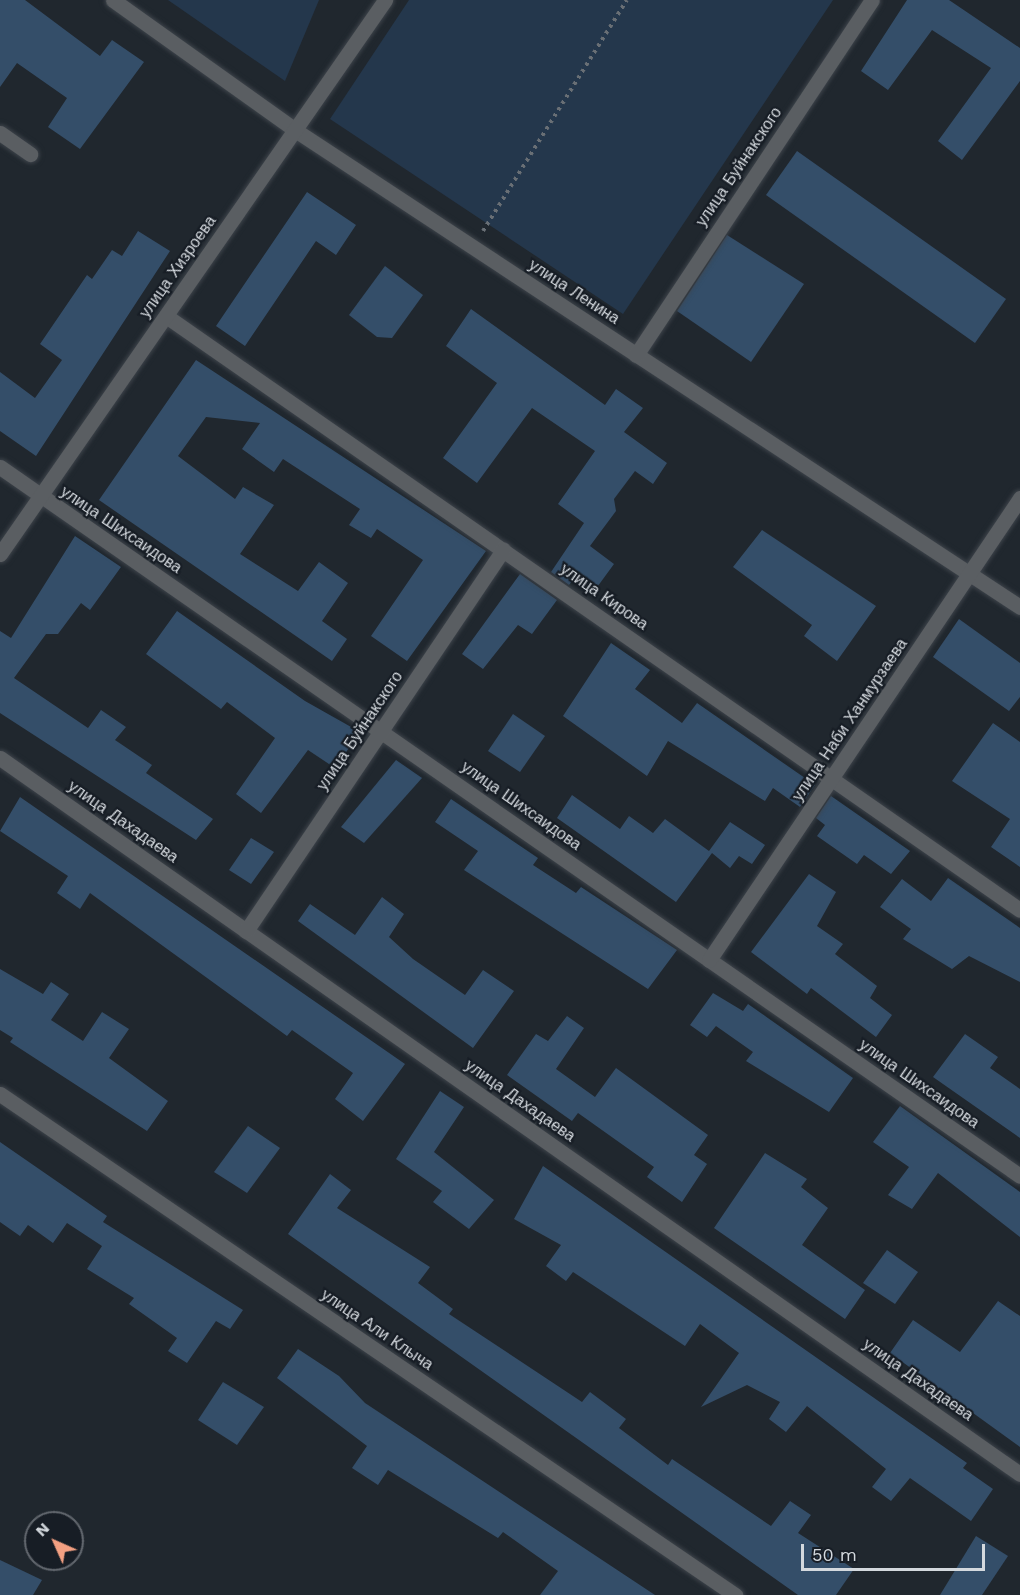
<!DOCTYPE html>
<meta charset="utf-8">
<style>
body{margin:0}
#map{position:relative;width:1020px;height:1595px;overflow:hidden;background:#20272e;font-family:"Work Sans",sans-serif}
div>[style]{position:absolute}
.green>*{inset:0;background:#24374c}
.building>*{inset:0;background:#344e69}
.path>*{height:4px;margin-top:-2px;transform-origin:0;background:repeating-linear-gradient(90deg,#696f75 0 3px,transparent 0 7.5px)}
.roads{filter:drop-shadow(0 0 2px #3d434a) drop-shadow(0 0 2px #3d434a)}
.minor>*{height:15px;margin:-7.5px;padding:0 7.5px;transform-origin:7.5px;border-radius:7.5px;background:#5a5e62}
span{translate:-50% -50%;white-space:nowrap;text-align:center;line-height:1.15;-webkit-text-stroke:4.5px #171d25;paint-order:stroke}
.street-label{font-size:16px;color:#d4d9de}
.north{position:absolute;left:24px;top:1511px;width:60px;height:60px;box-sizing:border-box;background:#171d25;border:2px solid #63686f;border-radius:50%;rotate:315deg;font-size:16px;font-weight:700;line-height:24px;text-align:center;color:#d4d9de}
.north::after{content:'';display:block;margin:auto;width:21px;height:27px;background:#f3a082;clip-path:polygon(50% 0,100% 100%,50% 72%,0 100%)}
.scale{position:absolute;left:801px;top:1544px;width:184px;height:27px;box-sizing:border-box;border:3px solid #d4d9de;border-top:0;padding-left:8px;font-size:18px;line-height:21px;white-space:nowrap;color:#d4d9de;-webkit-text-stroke:4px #171d25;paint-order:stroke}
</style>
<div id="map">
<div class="green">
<div style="clip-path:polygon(168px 0,319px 0,285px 81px)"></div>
<div style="clip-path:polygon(409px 0,833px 0,623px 314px,330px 119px)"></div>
</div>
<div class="building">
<div style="clip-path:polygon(0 0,25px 0,100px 56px,112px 40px,144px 62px,80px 149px,48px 127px,67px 98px,17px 63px,0 87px)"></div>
<div style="clip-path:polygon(907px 0,949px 0,1020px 48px,1020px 81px,962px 160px,938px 141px,991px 68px,932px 30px,888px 90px,861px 71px)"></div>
<div style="clip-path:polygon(797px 151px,1006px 299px,975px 343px,766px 195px)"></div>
<div style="clip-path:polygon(307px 192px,356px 225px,336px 255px,316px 241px,245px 346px,216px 326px)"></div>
<div style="clip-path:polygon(138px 231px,170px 251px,36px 456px,0 431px,0 372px,35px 398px,62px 360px,40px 344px,87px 275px,92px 279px,112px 250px,122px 256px)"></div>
<div style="clip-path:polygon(727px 235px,804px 284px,751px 362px,677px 311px)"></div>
<div style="clip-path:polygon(385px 266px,423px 295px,392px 338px,377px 337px,349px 315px)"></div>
<div style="clip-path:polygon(471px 309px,605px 405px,616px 389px,643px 408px,624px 432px,667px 463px,653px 484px,635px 471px,614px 499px,616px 511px,590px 546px,614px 564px,595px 590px,576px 576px,569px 585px,551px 572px,584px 523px,558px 504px,595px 451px,532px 408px,477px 483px,443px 458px,497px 383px,446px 346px)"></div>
<div style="clip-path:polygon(196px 360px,486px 551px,407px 661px,371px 636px,423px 560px,377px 529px,371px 538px,349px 525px,360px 509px,283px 459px,274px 472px,242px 449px,260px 423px,206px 417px,178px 456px,235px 499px,243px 487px,274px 505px,240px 554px,298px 591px,319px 562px,348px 583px,322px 621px,347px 639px,332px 661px,99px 500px)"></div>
<div style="clip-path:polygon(762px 530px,876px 606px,837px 661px,804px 636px,812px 625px,733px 567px)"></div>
<div style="clip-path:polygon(75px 536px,121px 567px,90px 610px,81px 603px,58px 634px,46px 634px,14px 678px,88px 728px,101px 710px,126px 727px,115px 740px,152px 765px,146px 773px,213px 819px,196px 840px,0 713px,0 631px,11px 638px)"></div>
<div style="clip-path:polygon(520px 574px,557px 600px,532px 634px,518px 625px,483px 669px,462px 654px)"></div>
<div style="clip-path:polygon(177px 611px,305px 701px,360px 732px,335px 768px,308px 750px,261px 813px,236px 794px,275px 738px,227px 702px,221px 709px,146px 654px)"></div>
<div style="clip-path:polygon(959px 619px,1020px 663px,1020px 697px,1009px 711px,933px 657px)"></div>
<div style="clip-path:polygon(611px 643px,650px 670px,635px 689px,682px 723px,697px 703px,815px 785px,800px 807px,773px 788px,765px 801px,668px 741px,647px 776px,563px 716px)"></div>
<div style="clip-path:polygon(513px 714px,545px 736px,520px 772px,488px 751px)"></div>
<div style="clip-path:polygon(993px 723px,1020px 742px,1020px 867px,991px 847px,1010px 819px,952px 781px)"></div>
<div style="clip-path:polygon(396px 760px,422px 778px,364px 843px,341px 827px)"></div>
<div style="clip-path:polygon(572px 795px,620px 829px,629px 816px,653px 833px,665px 819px,709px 851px,730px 822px,765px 845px,752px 864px,739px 856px,730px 868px,712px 853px,676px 902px,557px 818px)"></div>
<div style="clip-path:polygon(831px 796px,910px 851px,891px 874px,864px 855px,857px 864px,817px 836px,825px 825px,816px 818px)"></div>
<div style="clip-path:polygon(20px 797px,405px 1064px,363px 1121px,335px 1099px,353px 1073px,292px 1030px,287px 1036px,90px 893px,80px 909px,57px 893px,68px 876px,0 831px)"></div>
<div style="clip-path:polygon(451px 799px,538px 858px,533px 865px,576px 893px,581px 887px,677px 950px,648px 989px,464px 870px,478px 851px,435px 822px)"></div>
<div style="clip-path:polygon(251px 838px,274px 852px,251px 884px,229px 870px)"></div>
<div style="clip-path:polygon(809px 874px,836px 892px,817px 926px,843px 944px,835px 954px,877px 986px,870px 998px,892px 1015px,876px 1037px,811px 988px,807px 994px,751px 952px)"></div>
<div style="clip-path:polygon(948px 878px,1020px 928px,1020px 982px,969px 956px,952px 969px,903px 939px,911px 929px,880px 907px,902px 879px,931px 901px)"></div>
<div style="clip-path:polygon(382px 897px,404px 914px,389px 937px,413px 959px,465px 995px,483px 970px,514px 991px,473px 1048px,298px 921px,310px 904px,355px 935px)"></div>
<div style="clip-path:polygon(0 969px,43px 994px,51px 982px,69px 994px,51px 1020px,83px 1041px,102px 1012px,129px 1029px,109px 1058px,168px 1101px,147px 1131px,10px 1042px,13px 1038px,0 1030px)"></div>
<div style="clip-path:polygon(713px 993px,743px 1011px,748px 1004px,853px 1078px,829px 1112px,746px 1061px,753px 1052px,716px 1026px,707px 1037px,690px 1025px)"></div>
<div style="clip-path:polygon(567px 1016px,584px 1028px,556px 1069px,595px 1097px,616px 1068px,708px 1135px,694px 1155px,707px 1164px,682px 1202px,647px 1177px,654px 1167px,578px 1113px,572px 1121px,507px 1075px,536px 1034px,548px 1041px)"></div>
<div style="clip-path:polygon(965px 1034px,998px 1057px,990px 1068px,1020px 1089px,1020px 1138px,933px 1077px)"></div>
<div style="clip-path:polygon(440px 1091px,464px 1107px,434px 1152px,494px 1200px,469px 1229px,433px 1202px,442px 1191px,396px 1159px)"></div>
<div style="clip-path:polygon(900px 1106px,1020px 1192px,1020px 1237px,938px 1173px,912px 1209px,888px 1195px,909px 1167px,873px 1142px)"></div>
<div style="clip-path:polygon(248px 1126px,280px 1148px,247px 1193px,214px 1172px)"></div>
<div style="clip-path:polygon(0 1142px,107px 1216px,103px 1222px,243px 1310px,230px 1329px,216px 1321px,187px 1363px,168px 1351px,177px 1338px,129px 1304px,134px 1298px,87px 1269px,102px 1246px,67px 1223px,53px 1243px,28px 1225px,20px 1236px,0 1222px)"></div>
<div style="clip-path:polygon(765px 1153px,807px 1179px,801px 1187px,828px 1208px,802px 1245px,865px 1290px,845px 1319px,714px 1228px)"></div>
<div style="clip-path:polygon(543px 1166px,967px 1463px,963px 1468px,993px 1489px,971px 1521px,910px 1478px,891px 1501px,872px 1487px,886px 1469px,807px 1406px,786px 1432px,769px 1419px,780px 1402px,747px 1385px,701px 1407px,739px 1353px,700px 1324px,685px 1346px,573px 1272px,566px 1281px,546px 1266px,561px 1245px,514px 1219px)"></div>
<div style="clip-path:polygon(330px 1174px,351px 1190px,337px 1208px,430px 1267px,418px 1283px,453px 1309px,449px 1314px,582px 1402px,590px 1392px,626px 1419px,619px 1428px,668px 1465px,672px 1459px,771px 1526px,790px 1501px,811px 1515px,798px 1533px,854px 1569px,836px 1595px,798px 1595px,288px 1234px)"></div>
<div style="clip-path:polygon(887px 1250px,918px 1272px,895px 1304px,863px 1283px)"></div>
<div style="clip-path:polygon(998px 1301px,1020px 1316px,1020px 1447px,890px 1353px,913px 1320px,960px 1352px)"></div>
<div style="clip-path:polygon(298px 1349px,339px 1376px,365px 1403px,655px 1595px,540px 1595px,558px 1571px,503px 1532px,498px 1538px,388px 1470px,378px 1485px,352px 1468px,367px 1446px,277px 1378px)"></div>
<div style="clip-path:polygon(223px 1382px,264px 1407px,237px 1445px,198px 1420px)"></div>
<div style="clip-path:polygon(976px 1536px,1008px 1556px,982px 1595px,940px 1595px)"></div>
<div style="clip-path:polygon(0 1560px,42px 1580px,33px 1595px,0 1595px)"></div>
</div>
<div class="path">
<div style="left:483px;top:231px;width:272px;rotate:-58.1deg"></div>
</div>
<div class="roads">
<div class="minor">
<div style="left:113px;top:0;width:224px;rotate:35.5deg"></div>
<div style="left:295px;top:130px;width:868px;rotate:33.34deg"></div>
<div style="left:0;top:133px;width:37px;rotate:35deg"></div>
<div style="left:166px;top:316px;width:1040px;rotate:34.82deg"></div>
<div style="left:636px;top:355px;width:426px;rotate:-56.4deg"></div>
<div style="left:0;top:467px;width:1242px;rotate:34.8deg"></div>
<div style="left:0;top:554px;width:675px;rotate:-55.2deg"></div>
<div style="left:0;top:758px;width:1246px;rotate:35.07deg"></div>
<div style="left:246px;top:931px;width:460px;rotate:-56deg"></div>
<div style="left:709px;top:960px;width:557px;rotate:-56.05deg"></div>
<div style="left:0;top:1094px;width:890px;rotate:34.28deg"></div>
</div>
</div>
<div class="street-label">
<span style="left:739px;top:167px;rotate:-56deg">улица Буйнакского</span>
<span style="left:178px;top:267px;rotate:-55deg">улица Хизроева</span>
<span style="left:574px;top:292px;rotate:33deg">улица Ленина</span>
<span style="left:121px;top:530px;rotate:34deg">улица Шихсаидова</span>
<span style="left:604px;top:597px;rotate:35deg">улица Кирова</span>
<span style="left:850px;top:720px;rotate:-56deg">улица Наби Ханмурзаева</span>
<span style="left:360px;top:731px;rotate:-56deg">улица Буйнакского</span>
<span style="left:521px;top:806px;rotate:35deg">улица Шихсаидова</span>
<span style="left:123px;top:822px;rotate:35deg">улица Дахадаева</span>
<span style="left:919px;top:1084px;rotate:35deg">улица Шихсаидова</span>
<span style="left:520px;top:1101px;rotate:35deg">улица Дахадаева</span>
<span style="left:377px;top:1330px;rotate:34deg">улица Али Клыча</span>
<span style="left:918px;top:1380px;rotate:35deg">улица Дахадаева</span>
</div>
<div class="north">N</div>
<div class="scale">50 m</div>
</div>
